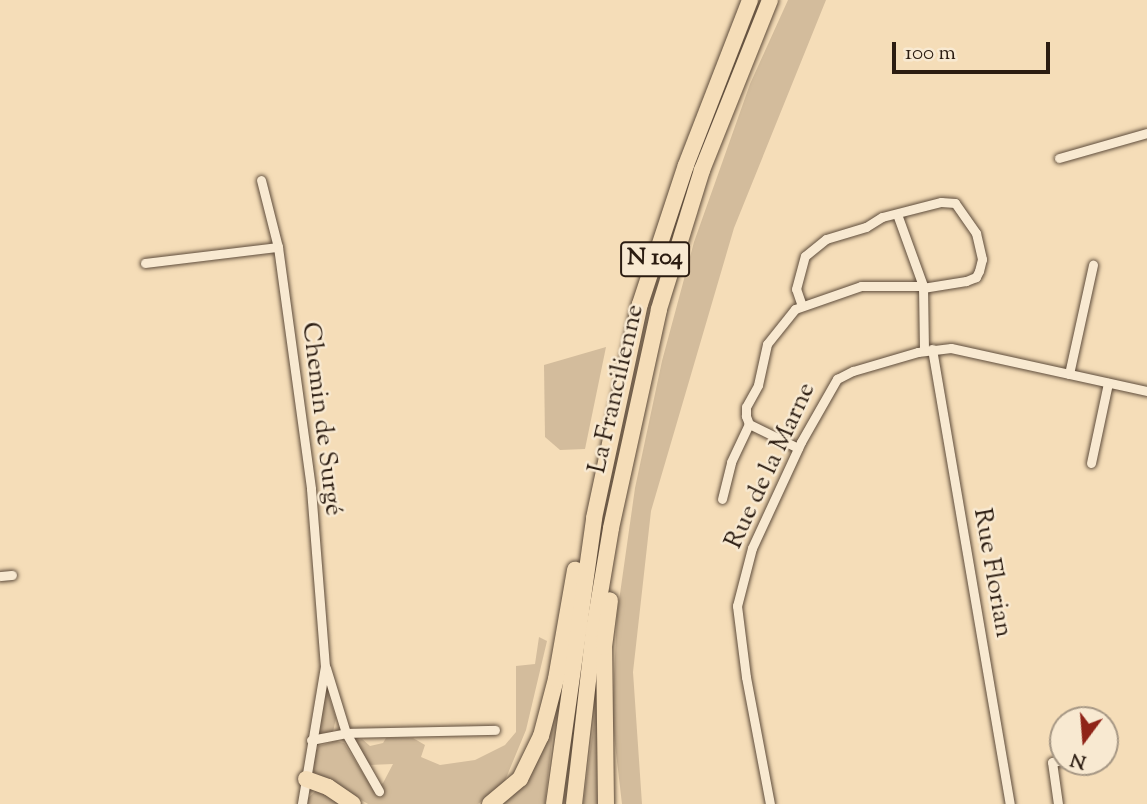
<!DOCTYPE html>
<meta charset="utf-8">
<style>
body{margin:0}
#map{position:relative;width:1147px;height:804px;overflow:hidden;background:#f5ddb8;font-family:"Sorts Mill Goudy",serif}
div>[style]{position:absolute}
.green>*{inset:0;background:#d3bc9c}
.roads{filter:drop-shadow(0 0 2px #5e4c3b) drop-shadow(0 0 2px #5e4c3b)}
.street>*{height:9px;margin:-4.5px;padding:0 4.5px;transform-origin:4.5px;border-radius:4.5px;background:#f8e9d1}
.highway>*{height:16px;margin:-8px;padding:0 8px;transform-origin:8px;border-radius:8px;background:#f5ddb8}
span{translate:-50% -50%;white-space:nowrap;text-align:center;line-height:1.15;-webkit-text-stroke:5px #f8e9d1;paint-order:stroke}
.shield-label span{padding:2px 5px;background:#f8e9d1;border:2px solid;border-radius:5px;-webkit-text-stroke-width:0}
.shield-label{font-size:24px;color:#2b1c11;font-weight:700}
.street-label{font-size:26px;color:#2b1c11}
.north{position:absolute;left:1049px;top:706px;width:70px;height:70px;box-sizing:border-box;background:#f8e9d1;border:2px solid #a69784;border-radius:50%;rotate:196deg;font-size:19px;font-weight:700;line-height:28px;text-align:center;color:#2b1c11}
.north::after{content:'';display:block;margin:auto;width:24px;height:32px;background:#8f2418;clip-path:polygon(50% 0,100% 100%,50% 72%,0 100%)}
.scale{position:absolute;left:892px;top:42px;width:158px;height:32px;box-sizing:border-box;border:4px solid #2b1c11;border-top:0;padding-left:9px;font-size:21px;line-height:24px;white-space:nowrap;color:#2b1c11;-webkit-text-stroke:5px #f8e9d1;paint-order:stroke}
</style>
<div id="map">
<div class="green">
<div style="clip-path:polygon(788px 0,826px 0,734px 228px,651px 511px,633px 672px,642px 804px,622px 804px,612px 718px,617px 615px,635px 488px,662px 361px,694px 242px,750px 84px)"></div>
<div style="clip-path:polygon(606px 347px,585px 449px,560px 450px,545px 437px,544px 365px)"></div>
<div style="clip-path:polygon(539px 637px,547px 641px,526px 730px,504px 783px,478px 804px,368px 804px,314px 772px,314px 753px,319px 746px,336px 741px,344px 743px,373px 789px,383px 783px,393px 764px,369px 765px,356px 741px,362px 739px,370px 746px,383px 743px,386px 738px,413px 738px,425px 745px,421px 757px,440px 765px,475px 760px,505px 745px,516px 732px,516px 666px,535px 664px)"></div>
<div style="clip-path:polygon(325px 691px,328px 694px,336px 718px,333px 732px,324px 733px,318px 732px)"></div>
<div style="clip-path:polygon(598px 693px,602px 804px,583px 804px)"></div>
<div style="clip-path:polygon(555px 712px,545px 804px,498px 804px)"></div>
<div style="clip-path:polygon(318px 789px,347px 804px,308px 804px,308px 798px)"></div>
</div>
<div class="roads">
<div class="street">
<div style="left:1059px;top:158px;width:91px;rotate:-15.9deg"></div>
<div style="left:261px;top:180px;width:69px;rotate:75.8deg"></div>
<div style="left:278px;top:247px;width:244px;rotate:82.2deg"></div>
<div style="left:311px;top:489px;width:178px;rotate:85.5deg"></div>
<div style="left:325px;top:666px;width:140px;rotate:99.5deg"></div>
<div style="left:897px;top:214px;width:77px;rotate:70.1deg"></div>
<div style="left:923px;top:286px;width:64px;rotate:89.1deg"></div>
<div style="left:145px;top:263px;width:134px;rotate:-6.9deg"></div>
<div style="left:802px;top:306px;width:18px;rotate:-109deg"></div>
<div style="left:796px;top:289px;width:34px;rotate:-75deg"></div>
<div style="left:805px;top:256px;width:27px;rotate:-39deg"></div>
<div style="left:826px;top:239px;width:42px;rotate:-16.7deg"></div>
<div style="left:866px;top:227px;width:19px;rotate:-32deg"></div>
<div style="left:882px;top:217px;width:61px;rotate:-14.3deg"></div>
<div style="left:941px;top:202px;width:14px;rotate:4deg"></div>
<div style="left:955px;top:203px;width:37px;rotate:55deg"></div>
<div style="left:976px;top:233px;width:27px;rotate:77deg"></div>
<div style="left:982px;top:259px;width:12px;rotate:104deg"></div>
<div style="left:979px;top:271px;width:7px;rotate:117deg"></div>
<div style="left:976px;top:277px;width:11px;rotate:158deg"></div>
<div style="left:966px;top:281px;width:44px;rotate:170.8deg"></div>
<div style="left:932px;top:349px;width:462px;rotate:80.3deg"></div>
<div style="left:1069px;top:374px;width:112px;rotate:-77.6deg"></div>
<div style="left:798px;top:448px;width:55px;rotate:-153.9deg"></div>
<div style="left:749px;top:424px;width:9px;rotate:-111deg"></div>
<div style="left:746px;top:416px;width:9px;rotate:-90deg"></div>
<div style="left:746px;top:407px;width:25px;rotate:-61deg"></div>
<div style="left:758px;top:385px;width:42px;rotate:-77.6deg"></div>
<div style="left:767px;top:344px;width:45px;rotate:-51.3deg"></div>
<div style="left:795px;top:309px;width:70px;rotate:-19.2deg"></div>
<div style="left:861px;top:286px;width:62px"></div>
<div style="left:1091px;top:463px;width:82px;rotate:-78deg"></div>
<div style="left:722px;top:499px;width:38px;rotate:-76deg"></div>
<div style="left:731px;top:462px;width:42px;rotate:-64.7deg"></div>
<div style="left:0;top:576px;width:12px;rotate:-5deg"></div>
<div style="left:326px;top:668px;width:68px;rotate:72.9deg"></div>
<div style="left:346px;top:733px;width:67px;rotate:60.4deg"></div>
<div style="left:311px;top:740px;width:36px;rotate:-11deg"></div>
<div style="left:346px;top:733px;width:149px;rotate:-1.2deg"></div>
<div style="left:770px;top:804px;width:129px;rotate:-100.7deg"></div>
<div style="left:746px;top:677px;width:72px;rotate:-97.2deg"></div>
<div style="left:737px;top:606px;width:60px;rotate:-75.5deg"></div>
<div style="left:752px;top:548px;width:117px;rotate:-65.2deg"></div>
<div style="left:801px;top:442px;width:73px;rotate:-60.3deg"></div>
<div style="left:837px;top:379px;width:18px;rotate:-27deg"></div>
<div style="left:853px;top:371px;width:68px;rotate:-16.3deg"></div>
<div style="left:918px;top:352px;width:33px;rotate:-7deg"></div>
<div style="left:951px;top:348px;width:201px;rotate:12.4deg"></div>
<div style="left:1058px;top:804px;width:42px;rotate:-98.1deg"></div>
<div style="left:1052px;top:762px;width:11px;rotate:-10deg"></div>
</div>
<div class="highway">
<div style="left:306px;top:779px;width:23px;rotate:20deg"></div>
<div style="left:328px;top:787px;width:30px;rotate:34deg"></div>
<div style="left:490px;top:804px;width:39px;rotate:-40deg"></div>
<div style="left:520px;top:779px;width:48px;rotate:-64deg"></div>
<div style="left:541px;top:736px;width:59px;rotate:-75.3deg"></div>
<div style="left:556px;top:679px;width:111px;rotate:-80.1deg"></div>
<div style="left:554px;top:804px;width:289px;rotate:-82deg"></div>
<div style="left:594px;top:518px;width:219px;rotate:-77.9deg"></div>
<div style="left:640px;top:304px;width:146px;rotate:-71.7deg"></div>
<div style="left:686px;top:165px;width:177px;rotate:-68.8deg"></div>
<div style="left:574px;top:804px;width:176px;rotate:-83.5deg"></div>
<div style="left:594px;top:629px;width:102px;rotate:-80.4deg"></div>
<div style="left:611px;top:528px;width:224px;rotate:-77.6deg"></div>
<div style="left:659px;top:309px;width:145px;rotate:-72.8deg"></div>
<div style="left:702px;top:170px;width:183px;rotate:-68.2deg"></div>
<div style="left:606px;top:804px;width:157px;rotate:-90.7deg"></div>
<div style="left:604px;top:647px;width:47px;rotate:-82.7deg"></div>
</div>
</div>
<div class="shield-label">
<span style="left:655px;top:259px">N 104</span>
</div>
<div class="street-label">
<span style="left:617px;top:389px;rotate:-77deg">La Francilienne</span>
<span style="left:321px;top:419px;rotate:83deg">Chemin de Surgé</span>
<span style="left:771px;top:466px;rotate:-65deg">Rue de la Marne</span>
<span style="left:992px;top:573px;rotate:80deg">Rue Florian</span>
</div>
<div class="north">N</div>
<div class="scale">100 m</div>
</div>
